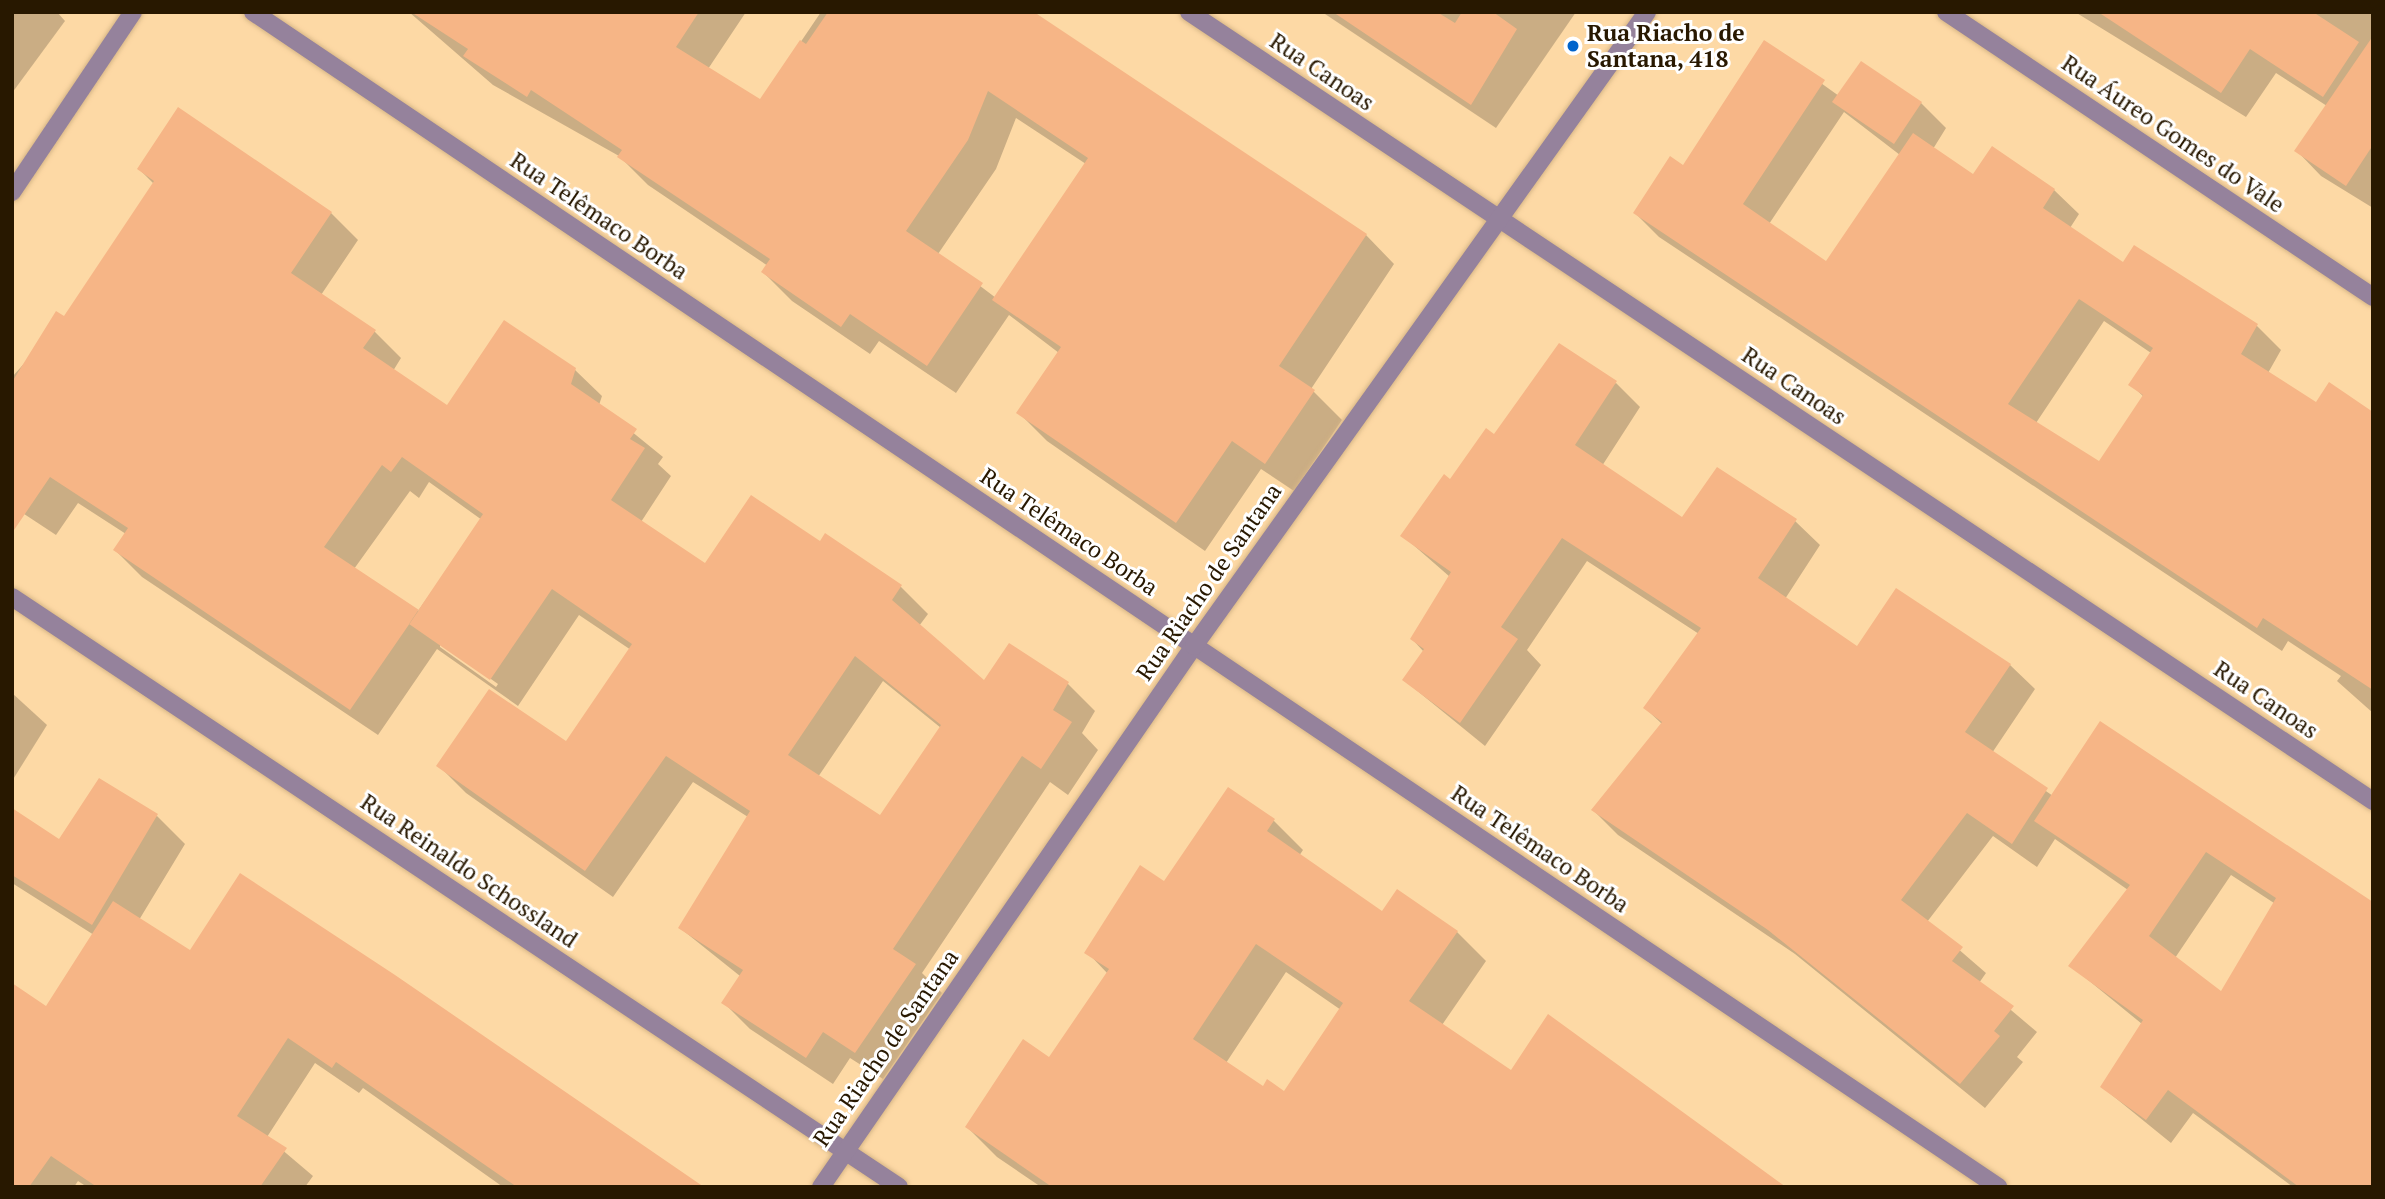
<!DOCTYPE html>
<meta charset="utf-8">
<style>
body{margin:0}
#map{position:relative;width:2385px;height:1199px;overflow:hidden;background:#fdd9a5;font-family:"PT Serif",serif}
div>[style]{position:absolute}
.shadow>*{inset:0;background:#0003}
.building>*{inset:0;background:#f6b586}
.roads{filter:drop-shadow(0 0 2px #d7b687) drop-shadow(0 0 2px #d7b687)}
.minor>*{height:18px;margin:-9px;padding:0 9px;transform-origin:9px;border-radius:9px;background:#95829c}
.tertiary>*{height:18px;margin:-9px;padding:0 9px;transform-origin:9px;border-radius:9px;background:#95829c}
.dots>*{width:19px;height:19px;translate:-50% -50%;box-sizing:border-box;border:4px solid #fff;border-radius:50%}
span{translate:-50% -50%;white-space:nowrap;text-align:center;line-height:1.15;-webkit-text-stroke:6px #fff;paint-order:stroke}
.poi-label{font-size:23px;color:#281800;font-weight:700}
.left{translate:0 -50%;text-align:left}
.street-label{font-size:23px;color:#281800}
.frame{position:absolute;inset:0;border:14px solid #281800;pointer-events:none}
</style>
<div id="map">
<div class="shadow">
<div style="clip-path:polygon(12px 12px,57px 12px,65px 21px,12px 93px)"></div>
<div style="clip-path:polygon(evenodd,409px 12px,746px 12px,708px 69px,760px 102px,821px 12px,1030px 12px,1366px 235px,1394px 264px,1311px 389px,1342px 420px,1294px 491px,1261px 469px,1205px 551px,1047px 441px,1018px 412px,1059px 353px,1009px 315px,956px 393px,879px 341px,870px 354px,792px 301px,763px 272px,768px 266px,648px 185px,619px 156px,493px 85px,409px 12px,1016px 118px,1086px 164px,996px 298px,938px 254px,996px 169px,1016px 118px)"></div>
<div style="clip-path:polygon(1322px 12px,1576px 12px,1496px 128px)"></div>
<div style="clip-path:polygon(2075px 12px,2373px 12px,2373px 208px,2321px 176px,2296px 150px,2327px 106px,2276px 73px,2246px 117px)"></div>
<div style="clip-path:polygon(evenodd,1765px 43px,1839px 96px,1921px 103px,1946px 128px,1933px 149px,1973px 176px,1992px 149px,2054px 190px,2079px 214px,2070px 228px,2123px 264px,2257px 326px,2281px 350px,2268px 373px,2317px 404px,2373px 415px,2373px 713px,2337px 681px,2341px 676px,2288px 641px,2282px 651px,1659px 237px,1635px 213px,1684px 167px,1765px 43px,1844px 112px,1900px 155px,1826px 263px,1769px 224px,1844px 112px,1765px 43px,2104px 321px,2151px 353px,2130px 384px,2144px 397px,2099px 463px,2036px 423px,2104px 321px)"></div>
<div style="clip-path:polygon(evenodd,139px 169px,331px 213px,358px 240px,321px 295px,374px 331px,401px 358px,393px 371px,448px 408px,574px 369px,602px 396px,599px 405px,663px 457px,658px 464px,671px 476px,641px 522px,706px 565px,820px 543px,901px 587px,928px 614px,919px 626px,984px 682px,1009px 645px,1068px 684px,1095px 711px,1082px 733px,1098px 750px,1068px 795px,1050px 782px,922px 973px,942px 993px,883px 1079px,850px 1058px,833px 1084px,750px 1029px,723px 1002px,740px 976px,680px 928px,748px 817px,693px 782px,613px 897px,466px 793px,439px 766px,566px 743px,631px 650px,579px 615px,518px 706px,437px 649px,378px 735px,142px 577px,115px 550px,126px 534px,78px 503px,56px 535px,12px 506px,12px 377px,65px 318px,154px 184px,139px 169px,429px 482px,482px 520px,418px 611px,354px 569px,410px 491px,419px 498px,429px 482px,139px 169px,440px 643px,498px 684px,496px 687px,440px 647px,440px 643px,139px 169px,883px 681px,941px 728px,881px 818px,818px 777px,883px 681px)"></div>
<div style="clip-path:polygon(evenodd,1616px 383px,1640px 407px,1602px 466px,1683px 519px,1795px 521px,1820px 545px,1785px 599px,1857px 649px,2010px 665px,2035px 689px,1992px 753px,2053px 796px,2373px 906px,2373px 1187px,2293px 1187px,2193px 1113px,2171px 1143px,2102px 1087px,2142px 1024px,2071px 966px,2128px 890px,2055px 839px,2037px 867px,1993px 836px,1927px 922px,1986px 973px,1979px 983px,2037px 1032px,2017px 1057px,2023px 1062px,1985px 1108px,1795px 954px,1618px 835px,1593px 810px,1662px 724px,1645px 708px,1699px 634px,1587px 561px,1527px 650px,1541px 665px,1485px 746px,1404px 680px,1424px 652px,1412px 639px,1450px 577px,1403px 536px,1494px 436px,1616px 383px,2231px 875px,2274px 903px,2221px 994px,2175px 958px,2231px 875px)"></div>
<div style="clip-path:polygon(12px 693px,47px 725px,12px 781px)"></div>
<div style="clip-path:polygon(evenodd,1228px 789px,1274px 821px,1303px 850px,1299px 856px,1383px 913px,1457px 932px,1486px 961px,1442px 1025px,1511px 1072px,1548px 1016px,1783px 1187px,1041px 1187px,997px 1157px,967px 1127px,1050px 1060px,1108px 974px,1087px 952px,1164px 883px,1228px 789px,1286px 972px,1341px 1010px,1285px 1093px,1263px 1088px,1226px 1063px,1286px 972px)"></div>
<div style="clip-path:polygon(12px 810px,60px 841px,157px 816px,185px 844px,139px 920px,190px 952px,689px 1187px,503px 1187px,363px 1088px,359px 1093px,315px 1063px,267px 1137px,313px 1176px,305px 1187px,87px 1187px,78px 1181px,74px 1187px,12px 1187px,46px 1009px,94px 935px,12px 883px)"></div>
</div>
<div class="building">
<div style="clip-path:polygon(411px 12px,699px 12px,676px 47px,760px 99px,800px 40px,806px 44px,828px 12px,1034px 12px,1367px 234px,1279px 366px,1315px 390px,1265px 464px,1232px 441px,1176px 523px,1016px 413px,1061px 347px,992px 300px,1088px 158px,988px 91px,968px 140px,906px 231px,983px 283px,927px 366px,850px 314px,841px 327px,761px 272px,770px 259px,617px 157px,622px 150px,531px 90px,527px 97px,463px 56px,468px 49px)"></div>
<div style="clip-path:polygon(1333px 12px,1437px 12px,1455px 23px,1462px 12px,1493px 12px,1517px 29px,1471px 105px)"></div>
<div style="clip-path:polygon(2098px 12px,2313px 12px,2359px 42px,2323px 97px,2250px 49px,2221px 93px)"></div>
<div style="clip-path:polygon(2373px 36px,2373px 145px,2346px 186px,2294px 151px)"></div>
<div style="clip-path:polygon(evenodd,1764px 40px,1825px 80px,1743px 204px,1826px 261px,1913px 133px,1973px 174px,1992px 146px,2055px 189px,2043px 208px,2123px 262px,2134px 245px,2258px 324px,2241px 354px,2316px 402px,2329px 382px,2373px 412px,2373px 690px,2263px 618px,2257px 628px,1633px 213px,1670px 156px,1683px 165px,1764px 40px,2079px 299px,2153px 348px,2128px 385px,2143px 395px,2099px 461px,2008px 404px,2079px 299px)"></div>
<div style="clip-path:polygon(1861px 61px,1922px 102px,1894px 144px,1832px 102px)"></div>
<div style="clip-path:polygon(evenodd,178px 107px,332px 212px,291px 273px,376px 330px,363px 348px,447px 405px,504px 320px,576px 368px,571px 384px,637px 429px,630px 439px,645px 448px,611px 500px,705px 563px,751px 495px,820px 541px,825px 533px,902px 585px,892px 600px,984px 680px,1009px 643px,1069px 682px,1053px 710px,1072px 722px,1041px 769px,1022px 756px,893px 949px,916px 964px,855px 1053px,823px 1032px,806px 1058px,721px 1003px,743px 970px,678px 928px,750px 811px,666px 756px,585px 871px,436px 766px,489px 689px,566px 741px,632px 644px,552px 589px,490px 680px,409px 624px,483px 514px,402px 457px,391px 472px,382px 465px,324px 547px,419px 610px,350px 710px,113px 550px,128px 528px,50px 477px,12px 533px,12px 382px,56px 311px,64px 316px,154px 181px,137px 169px,178px 107px,855px 656px,941px 725px,880px 815px,788px 755px,855px 656px)"></div>
<div style="clip-path:polygon(1559px 343px,1617px 381px,1575px 445px,1682px 517px,1717px 467px,1797px 519px,1758px 578px,1857px 646px,1896px 588px,2011px 664px,1965px 732px,2048px 788px,2012px 844px,1967px 813px,1901px 900px,1963px 947px,1952px 961px,2014px 1006px,1994px 1031px,2000px 1036px,1960px 1084px,1768px 930px,1591px 810px,1662px 722px,1643px 708px,1701px 628px,1562px 538px,1501px 627px,1518px 639px,1460px 723px,1402px 680px,1424px 649px,1410px 639px,1451px 572px,1400px 536px,1444px 474px,1450px 479px,1486px 428px,1494px 434px)"></div>
<div style="clip-path:polygon(evenodd,2100px 721px,2373px 902px,2373px 1187px,2299px 1187px,2168px 1090px,2146px 1120px,2100px 1087px,2143px 1020px,2068px 966px,2130px 885px,2034px 821px,2100px 721px,2206px 852px,2276px 898px,2221px 991px,2149px 936px,2206px 852px)"></div>
<div style="clip-path:polygon(99px 778px,158px 814px,92px 925px,12px 875px,12px 808px,59px 839px)"></div>
<div style="clip-path:polygon(evenodd,1228px 787px,1275px 819px,1267px 831px,1382px 911px,1397px 889px,1458px 931px,1409px 1001px,1511px 1070px,1548px 1014px,1786px 1187px,1052px 1187px,965px 1127px,1023px 1039px,1049px 1057px,1109px 969px,1084px 953px,1140px 865px,1164px 881px,1228px 787px,1256px 944px,1343px 1003px,1284px 1091px,1267px 1079px,1263px 1086px,1193px 1039px,1256px 944px)"></div>
<div style="clip-path:polygon(240px 873px,395px 975px,704px 1187px,517px 1187px,336px 1062px,332px 1068px,288px 1038px,237px 1116px,287px 1148px,260px 1187px,97px 1187px,51px 1156px,29px 1187px,12px 1187px,12px 983px,46px 1006px,113px 901px,190px 950px)"></div>
</div>
<div class="roads">
<div class="minor">
<div style="left:253px;top:12px;width:2104px;rotate:33.95deg"></div>
<div style="left:1189px;top:12px;width:1423px;rotate:33.68deg"></div>
<div style="left:1946px;top:12px;width:513px;rotate:33.72deg"></div>
<div style="left:12px;top:192px;width:217px;rotate:-56.1deg"></div>
<div style="left:12px;top:597px;width:1065px;rotate:33.63deg"></div>
</div>
<div class="tertiary">
<div style="left:821px;top:1187px;width:657px;rotate:-55.42deg"></div>
<div style="left:1194px;top:646px;width:779px;rotate:-54.45deg"></div>
</div>
</div>
<div class="dots">
<div style="left:1573px;top:46px;background:#0064cc"></div>
</div>
<div class="poi-label">
<span class="left" style="left:1587px;top:46px">Rua Riacho de<br>Santana, 418</span>
</div>
<div class="street-label">
<span style="left:1322px;top:72px;rotate:34deg">Rua Canoas</span>
<span style="left:2173px;top:134px;rotate:34deg">Rua Áureo Gomes do Vale</span>
<span style="left:599px;top:216px;rotate:34deg">Rua Telêmaco Borba</span>
<span style="left:1794px;top:386px;rotate:34deg">Rua Canoas</span>
<span style="left:1069px;top:532px;rotate:34deg">Rua Telêmaco Borba</span>
<span style="left:1209px;top:582px;rotate:-55deg">Rua Riacho de Santana</span>
<span style="left:2266px;top:700px;rotate:34deg">Rua Canoas</span>
<span style="left:1540px;top:849px;rotate:34deg">Rua Telêmaco Borba</span>
<span style="left:469px;top:871px;rotate:34deg">Rua Reinaldo Schossland</span>
<span style="left:886px;top:1048px;rotate:-55deg">Rua Riacho de Santana</span>
</div>
<div class="frame"></div>
</div>
